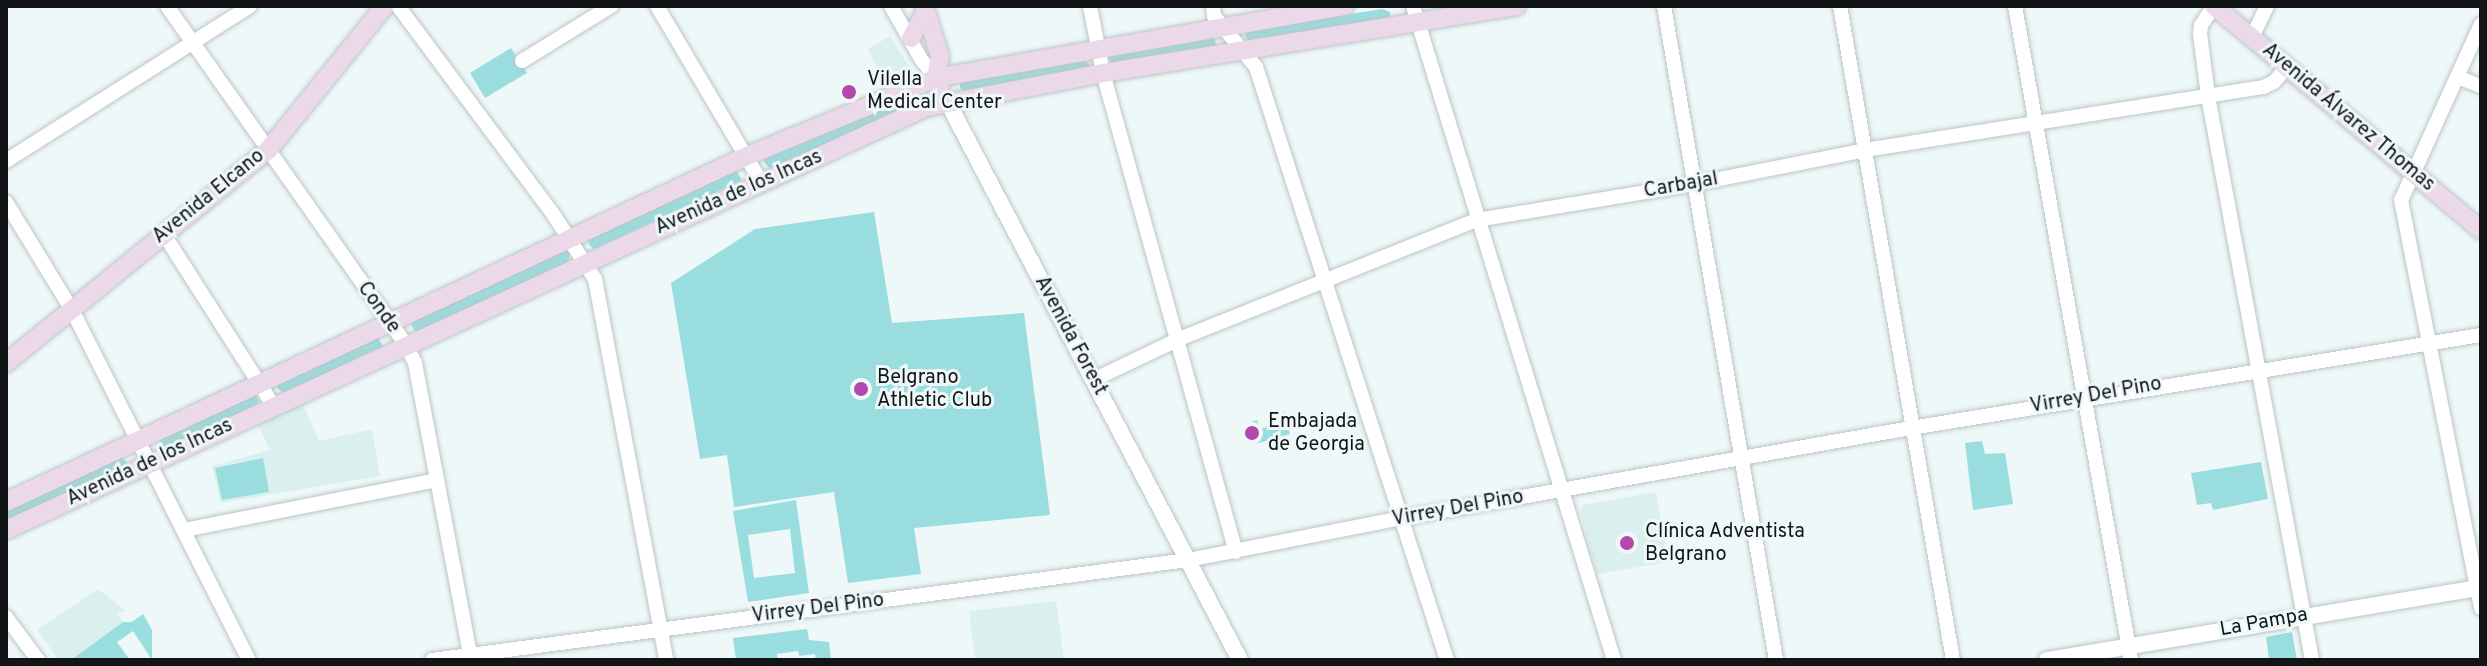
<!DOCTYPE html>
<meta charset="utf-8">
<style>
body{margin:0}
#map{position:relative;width:2487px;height:666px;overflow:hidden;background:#eff8f9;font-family:Overpass,sans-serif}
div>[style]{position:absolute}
.built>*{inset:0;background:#dcefef}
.green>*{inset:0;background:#99dddf}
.roads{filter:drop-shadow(0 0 2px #bcc5c5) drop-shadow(0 0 2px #bcc5c5)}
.minor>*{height:14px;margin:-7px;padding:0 7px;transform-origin:7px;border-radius:7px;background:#fff}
.tertiary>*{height:16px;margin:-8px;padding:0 8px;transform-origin:8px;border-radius:8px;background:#fff}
.secondary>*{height:18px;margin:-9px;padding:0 9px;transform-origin:9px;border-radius:9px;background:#ebd8e9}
.dots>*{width:22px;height:22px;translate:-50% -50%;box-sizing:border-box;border:4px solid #eff8f9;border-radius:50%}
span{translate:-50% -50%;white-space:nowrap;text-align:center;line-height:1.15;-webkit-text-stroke:6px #eff8f9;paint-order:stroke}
.poi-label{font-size:20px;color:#121515}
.left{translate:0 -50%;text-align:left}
.street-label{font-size:20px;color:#121515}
.frame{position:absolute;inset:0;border:8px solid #121515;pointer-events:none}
</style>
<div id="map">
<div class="built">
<div style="clip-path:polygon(890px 36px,911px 70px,909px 75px,885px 86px,868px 49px)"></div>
<div style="clip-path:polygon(303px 404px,319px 441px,372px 429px,380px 476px,221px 503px,212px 466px,270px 450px,258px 424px)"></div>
<div style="clip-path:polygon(1656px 492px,1668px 562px,1597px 574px,1580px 512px,1583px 505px)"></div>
<div style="clip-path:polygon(98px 589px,126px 611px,117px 614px,123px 622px,71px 660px,59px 660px,37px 630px)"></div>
<div style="clip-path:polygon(1056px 601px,1064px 660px,975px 660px,969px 611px)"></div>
</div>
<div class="green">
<div style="clip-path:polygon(1382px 9px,1390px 12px,1390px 20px,1250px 44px,1245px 36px,1247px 30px)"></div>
<div style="clip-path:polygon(1213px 33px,1218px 51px,1111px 66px,1109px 49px)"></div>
<div style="clip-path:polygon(511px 48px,527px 73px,485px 98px,470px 73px)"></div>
<div style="clip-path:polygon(1083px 59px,1090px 65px,1087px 71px,965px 92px,960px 88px,960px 83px)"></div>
<div style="clip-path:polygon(920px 94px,921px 104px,769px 168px,764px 162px,764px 155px)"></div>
<div style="clip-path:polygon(736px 170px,742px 180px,594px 249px,589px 245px,588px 240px)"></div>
<div style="clip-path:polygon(874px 212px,892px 323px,1024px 313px,1050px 515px,914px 528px,921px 574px,848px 583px,834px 492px,734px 507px,727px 455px,700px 459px,671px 283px,755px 229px)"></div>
<div style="clip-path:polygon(565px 250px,570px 254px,568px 263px,415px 332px,410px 322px)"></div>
<div style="clip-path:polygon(376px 335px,383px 346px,284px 393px,277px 388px,278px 380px)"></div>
<div style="clip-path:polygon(255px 395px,259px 401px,256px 405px,169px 449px,161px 445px,159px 440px)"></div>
<div style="clip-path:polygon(1284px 412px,1290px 434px,1255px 444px,1248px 423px,1257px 420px,1260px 429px,1276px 425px,1273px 415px)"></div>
<div style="clip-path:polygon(1982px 441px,1985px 454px,2005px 453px,2013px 504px,1973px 510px,1965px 443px)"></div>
<div style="clip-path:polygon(121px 457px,128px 463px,125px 469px,6px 524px,6px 511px)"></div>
<div style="clip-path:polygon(263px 458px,269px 492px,222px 500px,215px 468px)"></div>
<div style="clip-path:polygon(2261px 462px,2268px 499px,2213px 510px,2211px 503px,2197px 505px,2191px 473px)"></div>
<div style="clip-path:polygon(evenodd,796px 500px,809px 593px,748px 602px,733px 511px,796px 500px,790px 529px,795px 573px,754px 578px,748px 535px,790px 529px)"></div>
<div style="clip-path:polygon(143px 614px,152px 630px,152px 660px,133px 631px,117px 642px,130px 660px,71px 660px,123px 622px,132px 622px)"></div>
<div style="clip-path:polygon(807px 629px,809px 640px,829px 642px,831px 660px,816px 660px,815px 654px,799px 656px,798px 651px,777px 654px,778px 660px,736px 660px,733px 638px)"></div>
<div style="clip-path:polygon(2292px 632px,2297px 660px,2269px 660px,2266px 637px)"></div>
</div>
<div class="roads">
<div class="minor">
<div style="left:167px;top:6px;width:415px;rotate:54.8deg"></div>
<div style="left:406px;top:345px;width:20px;rotate:63deg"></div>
<div style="left:415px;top:363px;width:302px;rotate:79.3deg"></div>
<div style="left:398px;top:6px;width:263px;rotate:53.3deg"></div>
<div style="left:555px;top:217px;width:74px;rotate:57.2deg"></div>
<div style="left:595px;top:279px;width:388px;rotate:79.4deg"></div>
<div style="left:657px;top:6px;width:204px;rotate:59.4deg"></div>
<div style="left:891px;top:6px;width:61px;rotate:60.5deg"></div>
<div style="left:921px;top:59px;width:24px;rotate:52deg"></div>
<div style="left:1090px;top:6px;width:68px;rotate:79deg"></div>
<div style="left:1103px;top:73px;width:497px;rotate:74.5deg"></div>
<div style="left:1213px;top:6px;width:10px;rotate:84deg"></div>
<div style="left:1214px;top:16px;width:66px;rotate:50.5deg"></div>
<div style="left:1256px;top:67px;width:623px;rotate:72.15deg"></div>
<div style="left:1413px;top:6px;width:684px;rotate:72.92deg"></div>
<div style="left:1664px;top:6px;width:664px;rotate:80.28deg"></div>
<div style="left:1840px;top:6px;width:664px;rotate:80.2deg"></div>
<div style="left:2015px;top:6px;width:664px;rotate:79.94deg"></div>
<div style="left:2214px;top:6px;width:23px;rotate:124deg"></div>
<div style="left:2201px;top:25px;width:9px;rotate:96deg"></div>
<div style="left:2200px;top:34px;width:63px;rotate:82.6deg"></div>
<div style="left:2208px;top:96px;width:574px;rotate:79.55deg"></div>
<div style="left:2481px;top:24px;width:193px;rotate:114.4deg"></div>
<div style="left:2401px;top:200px;width:416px;rotate:78.9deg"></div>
<div style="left:2252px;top:37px;width:34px;rotate:-64deg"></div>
<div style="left:522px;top:61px;width:105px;rotate:-31.7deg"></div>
<div style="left:2457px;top:77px;width:26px;rotate:21deg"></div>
<div style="left:6px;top:161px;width:289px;rotate:-32.4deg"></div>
<div style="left:6px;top:202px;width:127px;rotate:58.6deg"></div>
<div style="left:72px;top:310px;width:392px;rotate:63.2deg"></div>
<div style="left:163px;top:233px;width:204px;rotate:57.4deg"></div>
<div style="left:1093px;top:380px;width:95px;rotate:-25.5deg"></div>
<div style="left:1179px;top:339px;width:321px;rotate:-21.8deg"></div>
<div style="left:1477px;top:220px;width:220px;rotate:-9.4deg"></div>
<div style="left:1694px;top:184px;width:174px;rotate:-11.2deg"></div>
<div style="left:1865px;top:150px;width:404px;rotate:-9deg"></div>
<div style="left:2264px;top:87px;width:11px;rotate:-27deg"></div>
<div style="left:2274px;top:82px;width:21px;rotate:-49deg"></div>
<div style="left:184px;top:530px;width:258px;rotate:-11.2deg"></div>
<div style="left:6px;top:617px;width:54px;rotate:53.3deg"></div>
<div style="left:432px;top:660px;width:763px;rotate:-7.54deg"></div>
<div style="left:1188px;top:560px;width:219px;rotate:-11.1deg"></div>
<div style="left:1403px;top:518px;width:516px;rotate:-10.05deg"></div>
<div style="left:1911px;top:428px;width:578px;rotate:-9.27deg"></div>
</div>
<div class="tertiary">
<div style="left:947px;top:101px;width:631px;rotate:62.34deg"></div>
<div style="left:2047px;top:660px;width:440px;rotate:-9.5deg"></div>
</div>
<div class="secondary">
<div style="left:924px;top:6px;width:52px;rotate:72.3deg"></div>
<div style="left:940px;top:56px;width:22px;rotate:100deg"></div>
<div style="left:936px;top:78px;width:10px;rotate:66deg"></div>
<div style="left:2214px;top:6px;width:349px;rotate:40deg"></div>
<div style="left:911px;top:38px;width:29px;rotate:-61deg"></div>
<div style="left:6px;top:363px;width:339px;rotate:-39.1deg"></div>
<div style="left:269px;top:149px;width:184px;rotate:-51deg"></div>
<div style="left:6px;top:502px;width:818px;rotate:-25.03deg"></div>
<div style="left:747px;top:156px;width:204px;rotate:-22.4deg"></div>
<div style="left:936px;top:78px;width:415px;rotate:-10deg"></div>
<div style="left:6px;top:530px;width:1013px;rotate:-24.67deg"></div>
<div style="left:927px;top:107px;width:179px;rotate:-10.9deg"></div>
<div style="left:1103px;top:73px;width:419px;rotate:-9.2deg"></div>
</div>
</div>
<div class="dots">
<div style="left:849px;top:92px;background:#b249ab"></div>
<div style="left:861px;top:389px;background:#b249ab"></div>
<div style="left:1252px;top:433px;background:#b249ab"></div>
<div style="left:1627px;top:543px;background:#b249ab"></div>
</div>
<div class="poi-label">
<span class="left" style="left:867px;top:92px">Vilella<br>Medical Center</span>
<span class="left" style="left:877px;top:390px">Belgrano<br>Athletic Club</span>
<span class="left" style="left:1268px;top:434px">Embajada<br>de Georgia</span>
<span class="left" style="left:1645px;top:544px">Clínica Adventista<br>Belgrano</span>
</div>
<div class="street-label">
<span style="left:2348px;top:118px;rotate:40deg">Avenida Álvarez Thomas</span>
<span style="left:1681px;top:186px;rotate:-10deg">Carbajal</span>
<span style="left:739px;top:193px;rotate:-24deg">Avenida de los Incas</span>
<span style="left:209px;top:197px;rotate:-39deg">Avenida Elcano</span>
<span style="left:378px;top:308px;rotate:54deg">Conde</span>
<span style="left:1070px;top:336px;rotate:62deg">Avenida Forest</span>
<span style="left:2096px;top:396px;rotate:-10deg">Virrey Del Pino</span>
<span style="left:150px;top:463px;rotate:-25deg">Avenida de los Incas</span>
<span style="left:1458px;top:509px;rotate:-10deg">Virrey Del Pino</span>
<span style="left:818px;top:609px;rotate:-7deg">Virrey Del Pino</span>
<span style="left:2264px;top:623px;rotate:-10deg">La Pampa</span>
</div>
<div class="frame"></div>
</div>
